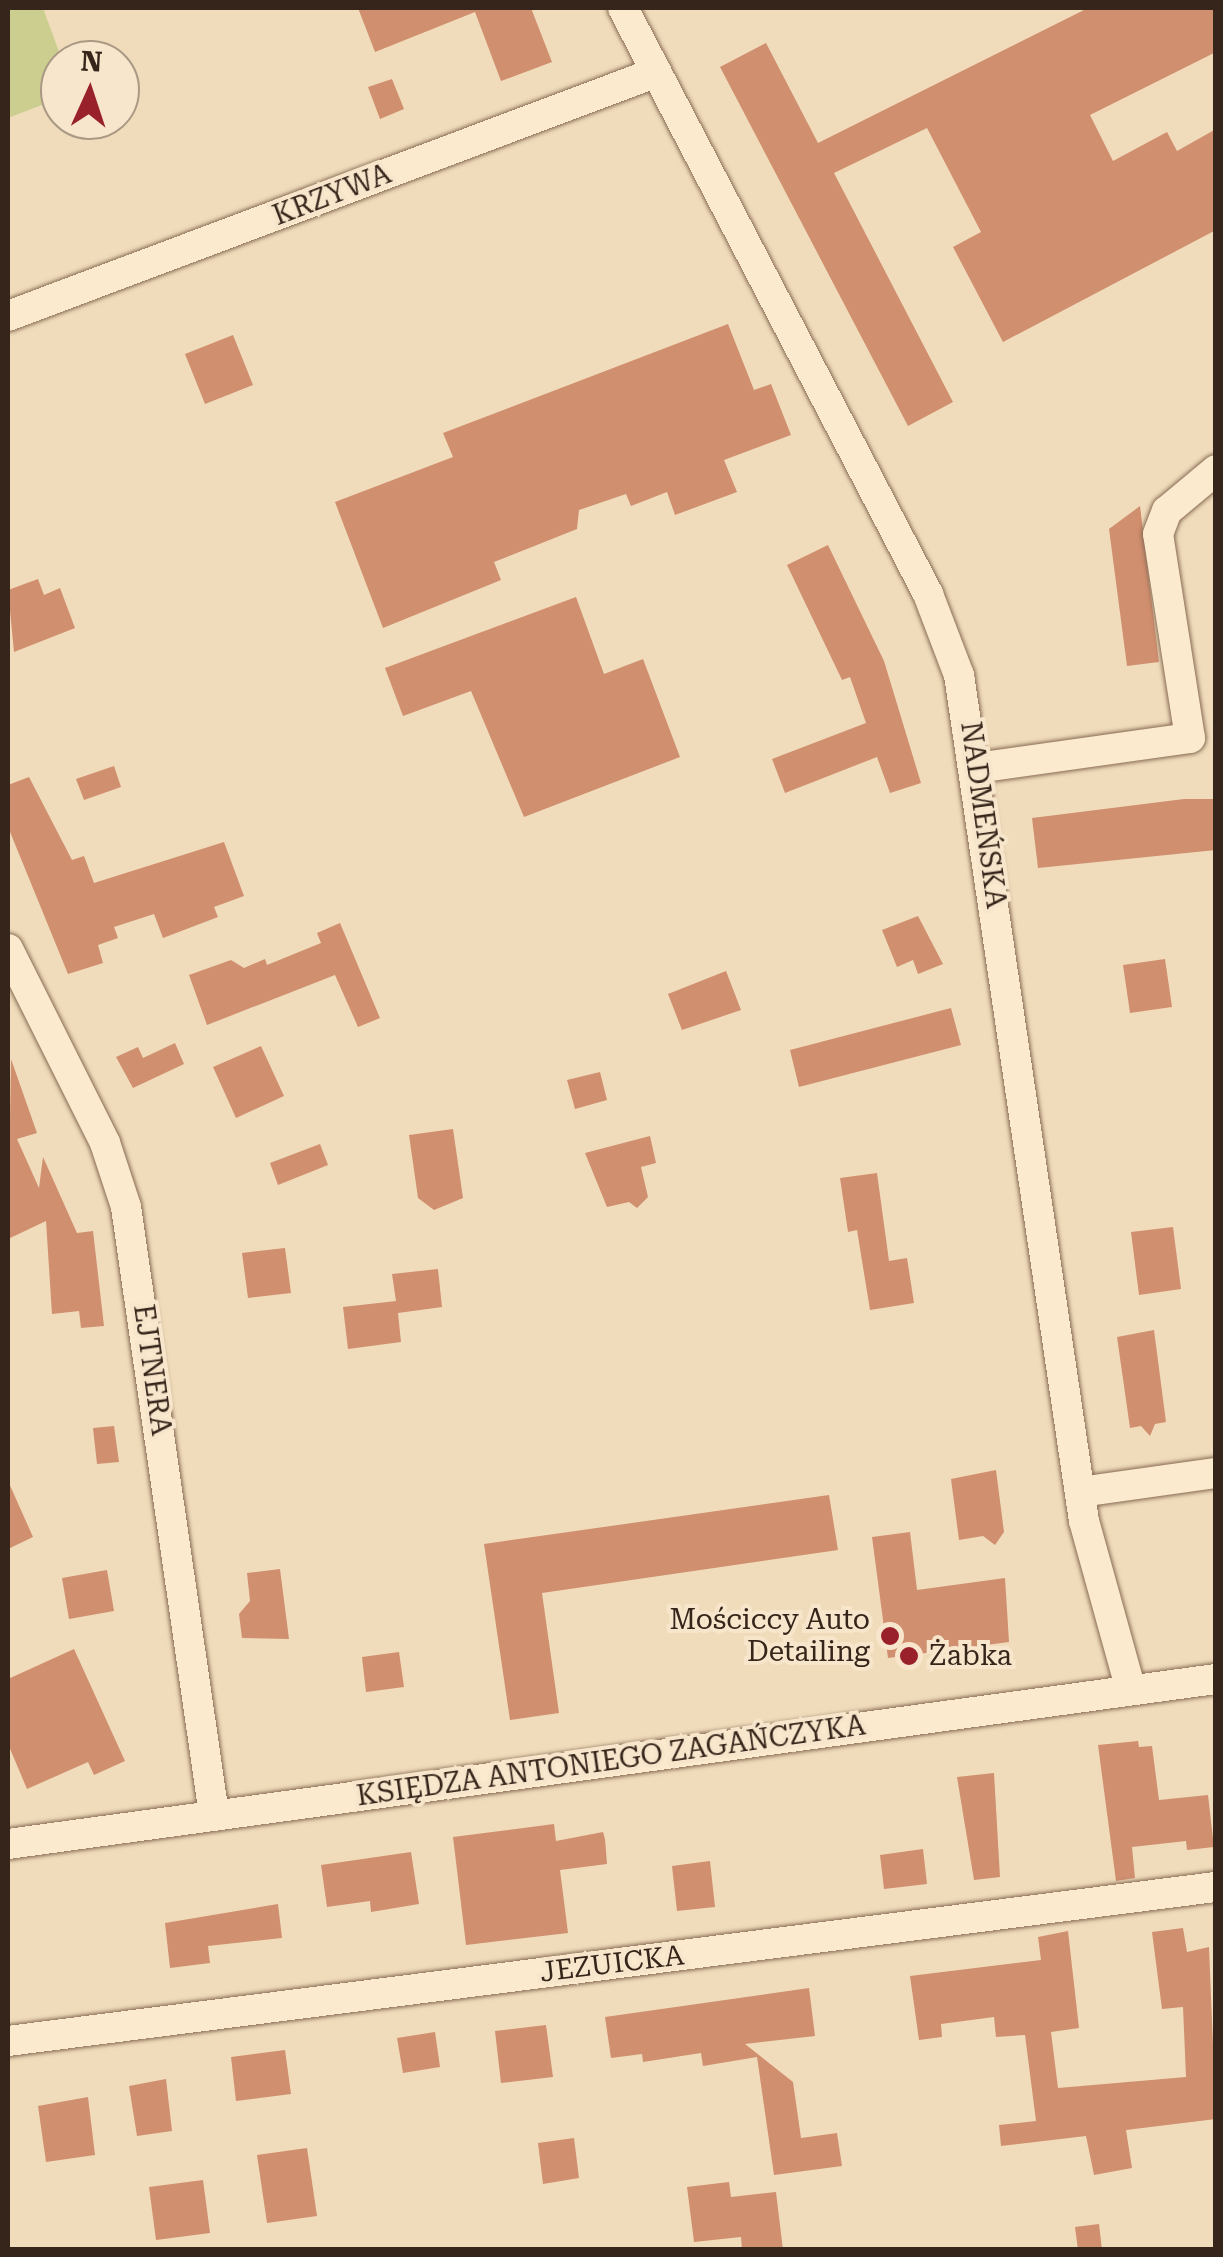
<!DOCTYPE html>
<meta charset="utf-8">
<style>
body{margin:0}
#map{position:relative;width:1223px;height:2257px;overflow:hidden;background:#f0dcbb;font-family:"Roboto Serif",serif}
div>[style]{position:absolute}
.green>*{inset:0;background:#ccce8f}
.building>*{inset:0;background:#d08f6f}
.roads{filter:drop-shadow(0 0 2px #886b54) drop-shadow(0 0 2px #886b54)}
.minor>*{height:30px;margin:-15px;padding:0 15px;transform-origin:15px;border-radius:15px;background:#fbeace}
.dots>*{width:28px;height:28px;translate:-50% -50%;box-sizing:border-box;border:5px solid #f7e6cb;border-radius:50%}
span{translate:-50% -50%;white-space:nowrap;text-align:center;line-height:1.15;-webkit-text-stroke:8px #f7e6cb;paint-order:stroke}
.street-label{font-size:28px;color:#36251a}
.poi-label{font-size:28px;color:#36251a}
.right{translate:-100% -50%;text-align:right}
.left{translate:0 -50%;text-align:left}
.frame{position:absolute;inset:0;border:10px solid #36251a;pointer-events:none}
.north{position:absolute;left:40px;top:40px;width:100px;height:100px;box-sizing:border-box;background:#f7e6cb;border:2px solid #aa9984;border-radius:50%;rotate:3deg;font-size:28px;font-weight:700;line-height:40px;text-align:center;color:#36251a}
.north::after{content:'';display:block;margin:auto;width:35px;height:45px;background:#99212c;clip-path:polygon(50% 0,100% 100%,50% 72%,0 100%)}
</style>
<div id="map">
<div class="green">
<div style="clip-path:polygon(8px 8px,43px 8px,62px 60px,60px 98px,8px 118px)"></div>
</div>
<div class="building">
<div style="clip-path:polygon(358px 8px,531px 8px,552px 62px,501px 81px,475px 12px,375px 52px)"></div>
<div style="clip-path:polygon(1088px 8px,1216px 8px,1216px 52px,1090px 115px,1113px 161px,1167px 132px,1177px 151px,1216px 129px,1216px 230px,1003px 342px,953px 247px,981px 232px,927px 128px,834px 173px,953px 402px,908px 426px,720px 67px,766px 43px,818px 143px)"></div>
<div style="clip-path:polygon(392px 79px,404px 109px,380px 119px,368px 87px)"></div>
<div style="clip-path:polygon(728px 324px,754px 390px,771px 384px,791px 435px,724px 460px,737px 492px,675px 515px,667px 492px,631px 506px,626px 494px,579px 510px,577px 529px,494px 562px,501px 580px,383px 628px,335px 502px,453px 457px,443px 433px)"></div>
<div style="clip-path:polygon(233px 335px,253px 385px,205px 404px,185px 354px)"></div>
<div style="clip-path:polygon(1140px 506px,1159px 662px,1127px 666px,1109px 529px)"></div>
<div style="clip-path:polygon(828px 545px,884px 661px,921px 783px,890px 793px,877px 757px,785px 793px,772px 759px,866px 723px,850px 677px,842px 680px,787px 565px)"></div>
<div style="clip-path:polygon(38px 579px,44px 595px,60px 588px,75px 628px,14px 652px,8px 590px)"></div>
<div style="clip-path:polygon(576px 597px,604px 674px,643px 659px,680px 757px,524px 817px,471px 691px,403px 716px,385px 668px)"></div>
<div style="clip-path:polygon(114px 766px,121px 787px,84px 800px,76px 779px)"></div>
<div style="clip-path:polygon(29px 777px,72px 860px,84px 856px,94px 883px,224px 842px,244px 896px,214px 907px,218px 917px,163px 938px,154px 914px,114px 927px,118px 938px,98px 945px,103px 963px,68px 974px,8px 827px,8px 785px)"></div>
<div style="clip-path:polygon(1184px 799px,1216px 799px,1216px 850px,1038px 868px,1032px 818px)"></div>
<div style="clip-path:polygon(918px 916px,943px 964px,918px 974px,913px 960px,897px 967px,882px 930px)"></div>
<div style="clip-path:polygon(340px 923px,380px 1018px,358px 1027px,335px 975px,207px 1025px,189px 975px,231px 960px,244px 968px,265px 959px,267px 965px,321px 943px,317px 933px)"></div>
<div style="clip-path:polygon(1165px 959px,1172px 1007px,1130px 1013px,1123px 965px)"></div>
<div style="clip-path:polygon(726px 971px,741px 1010px,682px 1030px,668px 994px)"></div>
<div style="clip-path:polygon(951px 1008px,961px 1045px,799px 1087px,790px 1050px)"></div>
<div style="clip-path:polygon(175px 1043px,184px 1064px,133px 1088px,116px 1057px,138px 1047px,143px 1058px)"></div>
<div style="clip-path:polygon(261px 1046px,284px 1096px,236px 1118px,213px 1067px)"></div>
<div style="clip-path:polygon(11px 1059px,37px 1133px,17px 1139px,39px 1188px,43px 1157px,77px 1233px,93px 1231px,104px 1326px,81px 1328px,79px 1311px,52px 1314px,46px 1221px,8px 1239px)"></div>
<div style="clip-path:polygon(600px 1072px,607px 1100px,575px 1109px,567px 1080px)"></div>
<div style="clip-path:polygon(453px 1129px,463px 1198px,434px 1210px,418px 1198px,409px 1135px)"></div>
<div style="clip-path:polygon(650px 1136px,656px 1163px,641px 1167px,648px 1197px,637px 1208px,629px 1202px,607px 1207px,585px 1153px)"></div>
<div style="clip-path:polygon(320px 1144px,328px 1165px,278px 1185px,270px 1163px)"></div>
<div style="clip-path:polygon(877px 1173px,889px 1261px,907px 1258px,914px 1303px,870px 1310px,857px 1230px,848px 1232px,840px 1178px)"></div>
<div style="clip-path:polygon(1173px 1227px,1181px 1289px,1139px 1295px,1131px 1232px)"></div>
<div style="clip-path:polygon(285px 1248px,291px 1293px,248px 1298px,242px 1253px)"></div>
<div style="clip-path:polygon(438px 1269px,442px 1307px,398px 1313px,401px 1342px,348px 1349px,343px 1307px,396px 1301px,392px 1274px)"></div>
<div style="clip-path:polygon(1154px 1330px,1166px 1422px,1155px 1424px,1150px 1436px,1141px 1426px,1130px 1428px,1117px 1337px)"></div>
<div style="clip-path:polygon(114px 1426px,119px 1462px,97px 1464px,93px 1428px)"></div>
<div style="clip-path:polygon(996px 1470px,1004px 1532px,995px 1545px,983px 1536px,959px 1540px,951px 1479px)"></div>
<div style="clip-path:polygon(8px 1481px,33px 1537px,8px 1549px)"></div>
<div style="clip-path:polygon(829px 1495px,838px 1550px,542px 1593px,559px 1713px,510px 1720px,484px 1544px)"></div>
<div style="clip-path:polygon(910px 1532px,917px 1590px,1005px 1578px,1009px 1642px,888px 1658px,872px 1537px)"></div>
<div style="clip-path:polygon(280px 1569px,289px 1639px,242px 1638px,239px 1614px,250px 1601px,247px 1573px)"></div>
<div style="clip-path:polygon(107px 1570px,114px 1611px,69px 1619px,62px 1578px)"></div>
<div style="clip-path:polygon(74px 1649px,125px 1761px,94px 1775px,88px 1762px,27px 1789px,8px 1744px,8px 1679px)"></div>
<div style="clip-path:polygon(399px 1652px,404px 1687px,366px 1692px,362px 1657px)"></div>
<div style="clip-path:polygon(1138px 1741px,1139px 1747px,1152px 1746px,1159px 1800px,1208px 1795px,1214px 1847px,1187px 1850px,1186px 1841px,1132px 1847px,1135px 1878px,1116px 1881px,1098px 1745px)"></div>
<div style="clip-path:polygon(994px 1773px,1000px 1877px,974px 1880px,957px 1777px)"></div>
<div style="clip-path:polygon(554px 1824px,556px 1841px,603px 1832px,605px 1839px,607px 1864px,560px 1870px,568px 1933px,466px 1945px,453px 1837px)"></div>
<div style="clip-path:polygon(923px 1849px,927px 1884px,884px 1889px,880px 1855px)"></div>
<div style="clip-path:polygon(411px 1852px,419px 1904px,371px 1912px,370px 1901px,327px 1907px,321px 1865px)"></div>
<div style="clip-path:polygon(710px 1861px,715px 1907px,677px 1911px,672px 1866px)"></div>
<div style="clip-path:polygon(278px 1904px,282px 1938px,208px 1946px,210px 1963px,170px 1968px,165px 1923px)"></div>
<div style="clip-path:polygon(1183px 1928px,1187px 1952px,1209px 1947px,1216px 2119px,1126px 2130px,1132px 2168px,1094px 2175px,1086px 2136px,1001px 2146px,999px 2125px,1036px 2121px,1025px 2035px,996px 2037px,994px 2017px,941px 2024px,942px 2037px,919px 2040px,910px 1976px,1041px 1960px,1038px 1937px,1068px 1931px,1079px 2028px,1051px 2032px,1058px 2088px,1186px 2077px,1183px 2007px,1162px 2009px,1152px 1932px)"></div>
<div style="clip-path:polygon(809px 1988px,815px 2036px,745px 2044px,793px 2082px,801px 2138px,837px 2133px,842px 2166px,774px 2175px,757px 2057px,703px 2066px,701px 2053px,643px 2062px,642px 2054px,611px 2058px,605px 2017px)"></div>
<div style="clip-path:polygon(546px 2025px,553px 2077px,501px 2083px,495px 2031px)"></div>
<div style="clip-path:polygon(435px 2032px,440px 2067px,403px 2073px,397px 2038px)"></div>
<div style="clip-path:polygon(285px 2050px,291px 2094px,236px 2101px,231px 2057px)"></div>
<div style="clip-path:polygon(166px 2079px,172px 2131px,137px 2136px,129px 2086px)"></div>
<div style="clip-path:polygon(88px 2097px,95px 2155px,46px 2162px,38px 2106px)"></div>
<div style="clip-path:polygon(574px 2138px,579px 2178px,543px 2184px,538px 2143px)"></div>
<div style="clip-path:polygon(307px 2148px,317px 2216px,267px 2223px,257px 2155px)"></div>
<div style="clip-path:polygon(203px 2180px,210px 2233px,156px 2240px,149px 2187px)"></div>
<div style="clip-path:polygon(729px 2182px,731px 2197px,776px 2192px,783px 2250px,742px 2250px,741px 2237px,694px 2242px,687px 2187px)"></div>
<div style="clip-path:polygon(1099px 2224px,1102px 2250px,1078px 2250px,1075px 2227px)"></div>
</div>
<div class="roads">
<div class="minor">
<div style="left:623px;top:8px;width:661px;rotate:62.5deg"></div>
<div style="left:928px;top:594px;width:87px;rotate:69.1deg"></div>
<div style="left:959px;top:675px;width:855px;rotate:81.6deg"></div>
<div style="left:1084px;top:1521px;width:175px;rotate:74.5deg"></div>
<div style="left:8px;top:316px;width:693px;rotate:-20.6deg"></div>
<div style="left:976px;top:768px;width:216px;rotate:-8deg"></div>
<div style="left:1190px;top:738px;width:206px;rotate:-98.9deg"></div>
<div style="left:1158px;top:534px;width:25px;rotate:-69deg"></div>
<div style="left:1167px;top:511px;width:64px;rotate:-39.9deg"></div>
<div style="left:8px;top:949px;width:217px;rotate:63.4deg"></div>
<div style="left:105px;top:1143px;width:67px;rotate:71.8deg"></div>
<div style="left:126px;top:1207px;width:614px;rotate:81.76deg"></div>
<div style="left:1080px;top:1492px;width:137px;rotate:-8deg"></div>
<div style="left:8px;top:1844px;width:1219px;rotate:-7.78deg"></div>
<div style="left:8px;top:2041px;width:1218px;rotate:-7.27deg"></div>
</div>
</div>
<div class="dots">
<div style="left:890px;top:1636px;background:#99212c"></div>
<div style="left:909px;top:1656px;background:#99212c"></div>
</div>
<div class="street-label">
<span style="left:332px;top:195px;rotate:-21deg">KRZYWA</span>
<span style="left:983px;top:815px;rotate:82deg">NADMEŃSKA</span>
<span style="left:152px;top:1370px;rotate:82deg">EJTNERA</span>
<span style="left:611px;top:1761px;rotate:-8deg">KSIĘDZA ANTONIEGO ZAGAŃCZYKA</span>
<span style="left:612px;top:1964px;rotate:-7deg">JEZUICKA</span>
</div>
<div class="poi-label">
<span class="right" style="left:870px;top:1636px">Mościccy Auto<br>Detailing</span>
<span class="left" style="left:929px;top:1656px">Żabka</span>
</div>
<div class="frame"></div>
<div class="north">N</div>
</div>
